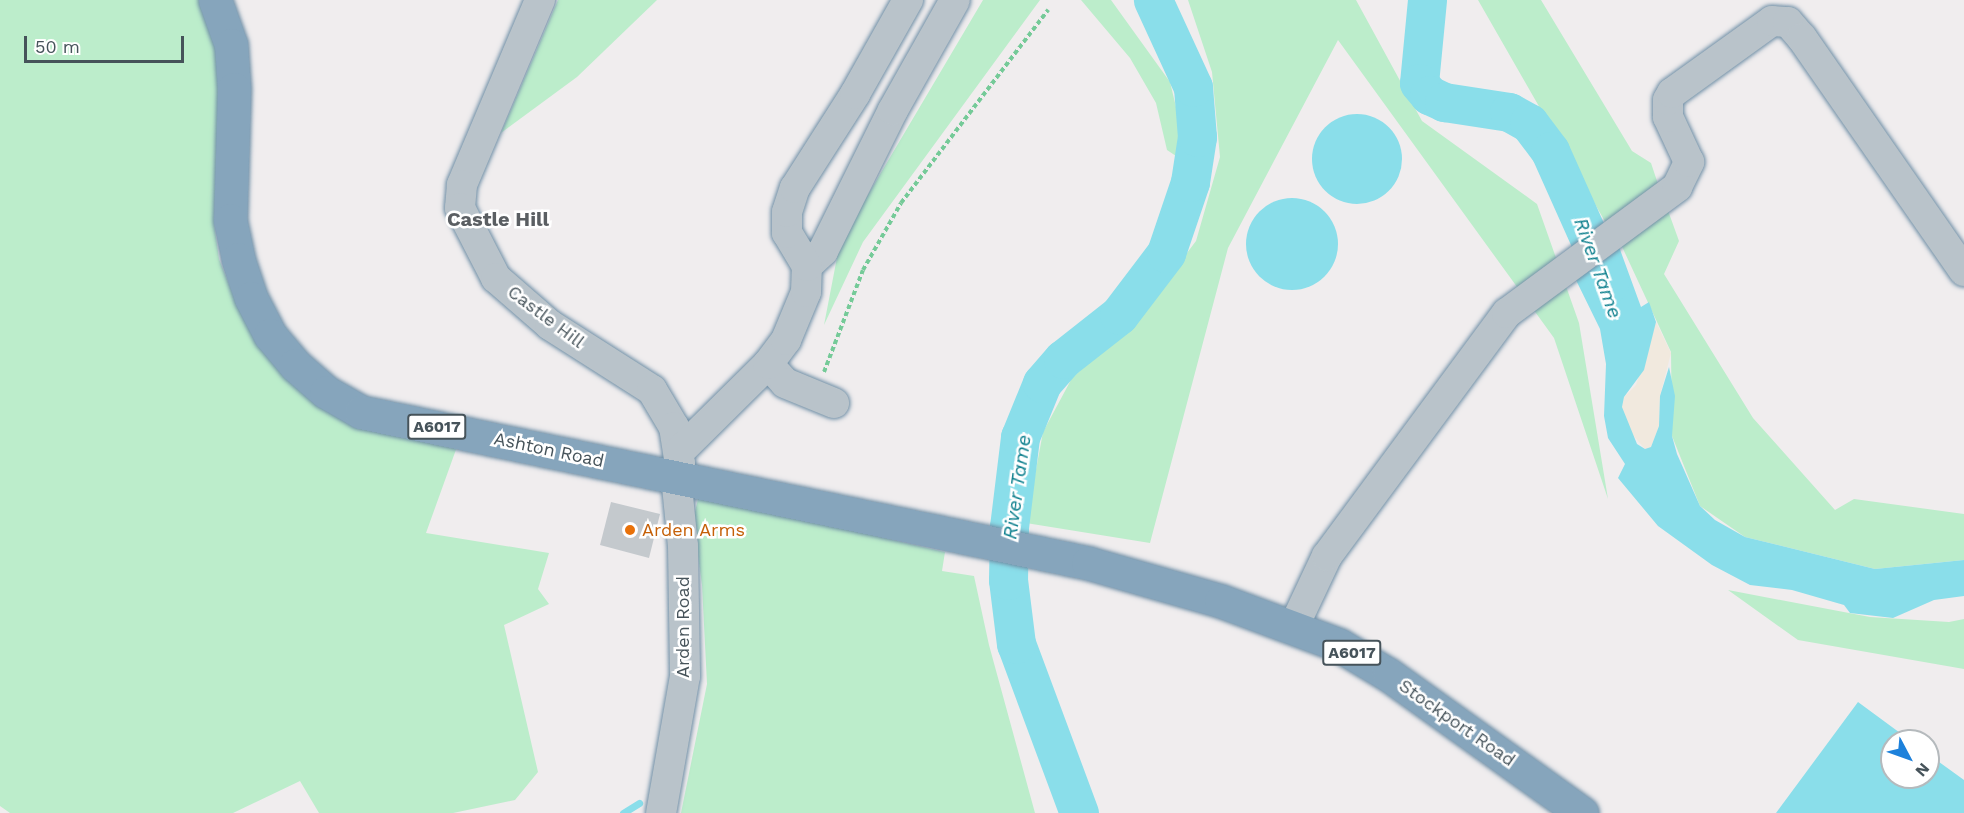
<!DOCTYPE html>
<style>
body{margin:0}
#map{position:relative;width:1964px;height:813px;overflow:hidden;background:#f0edee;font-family:"Work Sans",sans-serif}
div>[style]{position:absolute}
.green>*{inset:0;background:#bcedcb}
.sand>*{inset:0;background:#f1e9de}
.water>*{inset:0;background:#8adeea}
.round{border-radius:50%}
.stream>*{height:7px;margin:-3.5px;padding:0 3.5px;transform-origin:3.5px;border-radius:3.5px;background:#8adeea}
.river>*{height:39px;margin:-19.5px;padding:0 19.5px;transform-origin:19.5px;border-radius:19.5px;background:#8adeea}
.building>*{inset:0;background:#c4c9cd}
.path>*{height:4px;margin-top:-2px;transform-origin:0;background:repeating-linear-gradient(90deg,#75ca98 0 4.5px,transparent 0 7.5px)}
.roads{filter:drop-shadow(0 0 2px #7190a7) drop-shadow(0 0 2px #7190a7)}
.minor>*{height:30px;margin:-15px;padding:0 15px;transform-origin:15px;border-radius:15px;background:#b9c3ca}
.highway>*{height:33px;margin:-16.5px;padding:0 16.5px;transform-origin:16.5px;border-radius:16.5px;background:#86a5bc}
.dots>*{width:16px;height:16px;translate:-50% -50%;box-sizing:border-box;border:3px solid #fff;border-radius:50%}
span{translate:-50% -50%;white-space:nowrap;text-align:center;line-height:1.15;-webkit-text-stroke:5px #fff;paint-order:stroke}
.shield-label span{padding:2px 4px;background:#fff;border:2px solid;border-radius:4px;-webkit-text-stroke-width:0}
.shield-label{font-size:16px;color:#46535a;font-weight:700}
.street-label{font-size:18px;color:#46535a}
.food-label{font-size:18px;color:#c56008}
.left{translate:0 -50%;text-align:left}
.neighbourhood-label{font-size:20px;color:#5a5e62;font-weight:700}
.water-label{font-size:20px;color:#0f808e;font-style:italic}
.north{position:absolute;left:1880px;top:729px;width:60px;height:60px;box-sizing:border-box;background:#fff;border:2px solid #b5babd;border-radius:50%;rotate:131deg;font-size:16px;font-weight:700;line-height:24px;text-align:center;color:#46535a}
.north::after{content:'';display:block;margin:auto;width:21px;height:27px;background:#1d81db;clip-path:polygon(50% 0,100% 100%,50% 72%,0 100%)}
.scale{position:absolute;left:24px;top:36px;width:160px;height:27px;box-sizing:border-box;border:3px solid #46535a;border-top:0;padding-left:8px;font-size:18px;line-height:21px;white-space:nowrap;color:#46535a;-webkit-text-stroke:4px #fff;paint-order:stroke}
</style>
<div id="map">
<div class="green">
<div style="clip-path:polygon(0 0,199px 0,211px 29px,220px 67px,214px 223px,219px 259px,236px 302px,262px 346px,458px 444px,426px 533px,549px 553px,538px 589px,549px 604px,504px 625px,538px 772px,515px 800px,453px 813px,319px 813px,300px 781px,233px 813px,10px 813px,0 806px)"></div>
<div style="clip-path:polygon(558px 0,657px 0,577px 77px,501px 133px)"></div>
<div style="clip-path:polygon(983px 0,1040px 0,863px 242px,824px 325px,840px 242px)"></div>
<div style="clip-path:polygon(1081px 0,1111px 0,1170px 82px,1182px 132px,1179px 158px,1167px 150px,1156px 103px,1130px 58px)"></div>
<div style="clip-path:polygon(1188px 0,1356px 0,1422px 121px,1537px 204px,1579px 323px,1608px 499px,1554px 338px,1338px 40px,1228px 248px,1150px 543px,1026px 523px,1043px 432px,1072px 378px,1138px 318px,1196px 241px,1220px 157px,1212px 72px)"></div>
<div style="clip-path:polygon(1478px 0,1541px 0,1632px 151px,1651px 163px,1659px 187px,1607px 225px)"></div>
<div style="clip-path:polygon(1666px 205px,1679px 241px,1664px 274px,1753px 418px,1835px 510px,1854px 499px,1964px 514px,1964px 560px,1875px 569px,1745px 537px,1700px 506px,1672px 436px,1671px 352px,1618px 238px)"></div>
<div style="clip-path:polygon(699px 495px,945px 552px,942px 571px,974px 576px,989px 645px,1035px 813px,681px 813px,707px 684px,702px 585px,693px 520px)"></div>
<div style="clip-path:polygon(1728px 590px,1870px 617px,1949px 622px,1964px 619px,1964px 669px,1798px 640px)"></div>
</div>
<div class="sand">
<div style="clip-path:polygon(1656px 322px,1671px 353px,1660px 396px,1659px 426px,1651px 447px,1645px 449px,1631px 433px,1622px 407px,1624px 397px,1636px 385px)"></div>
</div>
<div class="water">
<div class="round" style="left:1312px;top:114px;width:90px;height:90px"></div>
<div class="round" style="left:1246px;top:198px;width:92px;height:92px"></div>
<div style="clip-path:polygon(1618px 244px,1641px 307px,1649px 302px,1656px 322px,1644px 370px,1624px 397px,1622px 407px,1637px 444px,1645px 449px,1651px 447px,1659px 426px,1660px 396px,1669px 367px,1675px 396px,1672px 436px,1677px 454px,1700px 506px,1715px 520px,1745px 537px,1875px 569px,1964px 560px,1964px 596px,1934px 600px,1893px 618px,1850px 613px,1844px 605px,1792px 590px,1750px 585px,1712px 565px,1658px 526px,1618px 478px,1625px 464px,1608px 438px,1604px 416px,1606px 364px,1600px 329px,1574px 276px)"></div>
<div style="clip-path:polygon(1858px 702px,1911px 741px,1892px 741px,1892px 777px,1928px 777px,1928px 754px,1964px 780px,1964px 813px,1776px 813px)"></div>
</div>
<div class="stream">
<div style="left:623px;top:813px;width:19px;rotate:-32deg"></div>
</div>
<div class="river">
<div style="left:1427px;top:0;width:83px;rotate:95.5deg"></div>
<div style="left:1419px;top:83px;width:16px;rotate:50deg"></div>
<div style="left:1429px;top:95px;width:17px;rotate:25deg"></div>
<div style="left:1444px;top:102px;width:66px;rotate:8.7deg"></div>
<div style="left:1509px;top:112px;width:23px;rotate:29deg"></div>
<div style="left:1529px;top:123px;width:35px;rotate:53deg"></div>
<div style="left:1550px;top:151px;width:145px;rotate:65.9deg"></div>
<div style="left:1079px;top:813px;width:180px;rotate:-110.4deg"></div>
<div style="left:1016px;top:644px;width:64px;rotate:-97.1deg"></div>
<div style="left:1008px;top:580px;width:53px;rotate:-88.9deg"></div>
<div style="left:1009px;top:527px;width:91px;rotate:-83deg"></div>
<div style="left:1020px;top:437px;width:58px;rotate:-67.8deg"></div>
<div style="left:1042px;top:383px;width:32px;rotate:-49deg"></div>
<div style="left:1063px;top:359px;width:71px;rotate:-38.2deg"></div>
<div style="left:1119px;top:315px;width:78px;rotate:-52.8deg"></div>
<div style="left:1166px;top:253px;width:75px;rotate:-71.3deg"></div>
<div style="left:1190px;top:182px;width:46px;rotate:-81.2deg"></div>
<div style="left:1197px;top:137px;width:50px;rotate:-94.6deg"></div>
<div style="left:1193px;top:87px;width:96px;rotate:-114.7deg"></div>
</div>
<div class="building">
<div style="clip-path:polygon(611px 502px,660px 514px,649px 558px,600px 545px)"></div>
</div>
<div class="path">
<div style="left:824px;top:372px;width:109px;rotate:-69.1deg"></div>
<div style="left:863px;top:270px;width:77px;rotate:-60.4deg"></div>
<div style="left:901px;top:203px;width:243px;rotate:-52.7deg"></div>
</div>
<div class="roads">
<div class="minor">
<div style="left:540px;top:0;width:201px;rotate:112.9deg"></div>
<div style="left:462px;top:185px;width:23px;rotate:95deg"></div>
<div style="left:460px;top:208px;width:79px;rotate:62.8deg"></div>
<div style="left:496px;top:278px;width:72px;rotate:41deg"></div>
<div style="left:550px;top:325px;width:121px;rotate:32.5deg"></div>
<div style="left:652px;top:390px;width:43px;rotate:59.3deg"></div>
<div style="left:674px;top:427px;width:36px;rotate:81deg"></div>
<div style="left:680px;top:463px;width:14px;rotate:107deg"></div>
<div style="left:676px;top:476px;width:70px;rotate:84.3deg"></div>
<div style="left:683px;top:546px;width:130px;rotate:89.1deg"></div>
<div style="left:685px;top:676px;width:139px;rotate:99.9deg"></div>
<div style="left:807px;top:266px;width:22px;rotate:-43deg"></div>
<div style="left:823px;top:251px;width:157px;rotate:-63.6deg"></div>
<div style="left:893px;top:110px;width:126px;rotate:-60.6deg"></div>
<div style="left:768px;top:364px;width:25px;rotate:48deg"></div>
<div style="left:785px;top:383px;width:53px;rotate:22.2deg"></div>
<div style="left:679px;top:452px;width:125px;rotate:-44.7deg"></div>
<div style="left:768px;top:364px;width:30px;rotate:-53deg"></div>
<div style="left:786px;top:340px;width:52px;rotate:-67.4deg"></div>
<div style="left:806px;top:292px;width:26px;rotate:-88deg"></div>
<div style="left:807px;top:266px;width:39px;rotate:-121deg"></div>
<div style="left:787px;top:233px;width:21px;rotate:-90deg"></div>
<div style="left:787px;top:212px;width:25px;rotate:-72deg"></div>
<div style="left:795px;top:188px;width:112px;rotate:-57.4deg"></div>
<div style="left:855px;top:94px;width:108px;rotate:-60.6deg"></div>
<div style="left:1294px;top:626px;width:77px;rotate:-64.8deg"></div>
<div style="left:1327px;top:556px;width:302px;rotate:-53.5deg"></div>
<div style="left:1507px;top:313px;width:212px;rotate:-36.5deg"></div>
<div style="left:1677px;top:187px;width:28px;rotate:-64deg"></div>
<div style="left:1689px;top:162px;width:50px;rotate:-115deg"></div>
<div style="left:1668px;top:117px;width:17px;rotate:-90deg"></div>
<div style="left:1668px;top:100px;width:8px;rotate:-60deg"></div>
<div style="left:1672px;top:93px;width:123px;rotate:-35.8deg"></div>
<div style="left:1772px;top:21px;width:16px;rotate:4deg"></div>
<div style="left:1788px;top:22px;width:21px;rotate:49deg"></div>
<div style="left:1802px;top:38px;width:284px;rotate:55.2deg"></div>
</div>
<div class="highway">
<div style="left:215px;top:0;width:48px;rotate:70.4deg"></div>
<div style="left:231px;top:45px;width:44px;rotate:86.1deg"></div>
<div style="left:234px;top:89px;width:131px;rotate:91.7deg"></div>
<div style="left:230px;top:220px;width:40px;rotate:78deg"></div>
<div style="left:238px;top:259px;width:41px;rotate:71.6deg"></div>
<div style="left:251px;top:298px;width:42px;rotate:62.8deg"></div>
<div style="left:270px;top:335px;width:39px;rotate:50deg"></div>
<div style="left:295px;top:365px;width:41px;rotate:41.1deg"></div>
<div style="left:326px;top:392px;width:40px;rotate:29.7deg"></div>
<div style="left:361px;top:412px;width:743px;rotate:11.73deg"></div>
<div style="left:1088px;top:563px;width:138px;rotate:15.9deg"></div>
<div style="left:1221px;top:601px;width:126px;rotate:20.4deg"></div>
<div style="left:1339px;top:645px;width:58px;rotate:31deg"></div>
<div style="left:1389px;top:675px;width:237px;rotate:35.6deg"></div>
</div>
</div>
<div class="dots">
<div style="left:630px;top:530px;background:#e8710a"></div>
</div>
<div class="shield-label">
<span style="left:437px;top:427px">A6017</span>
<span style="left:1352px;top:653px">A6017</span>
</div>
<div class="street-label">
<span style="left:546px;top:317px;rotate:37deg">Castle Hill</span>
<span style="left:549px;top:450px;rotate:12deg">Ashton Road</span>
<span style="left:683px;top:627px;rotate:-90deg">Arden Road</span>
<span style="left:1457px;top:723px;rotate:35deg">Stockport Road</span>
</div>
<div class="food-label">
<span class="left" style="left:642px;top:530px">Arden Arms</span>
</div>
<div class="neighbourhood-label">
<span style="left:498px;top:219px">Castle Hill</span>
</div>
<div class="water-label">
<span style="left:1598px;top:268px;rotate:70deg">River Tame</span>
<span style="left:1017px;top:487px;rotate:-82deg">River Tame</span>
</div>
<div class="north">N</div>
<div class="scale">50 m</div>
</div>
